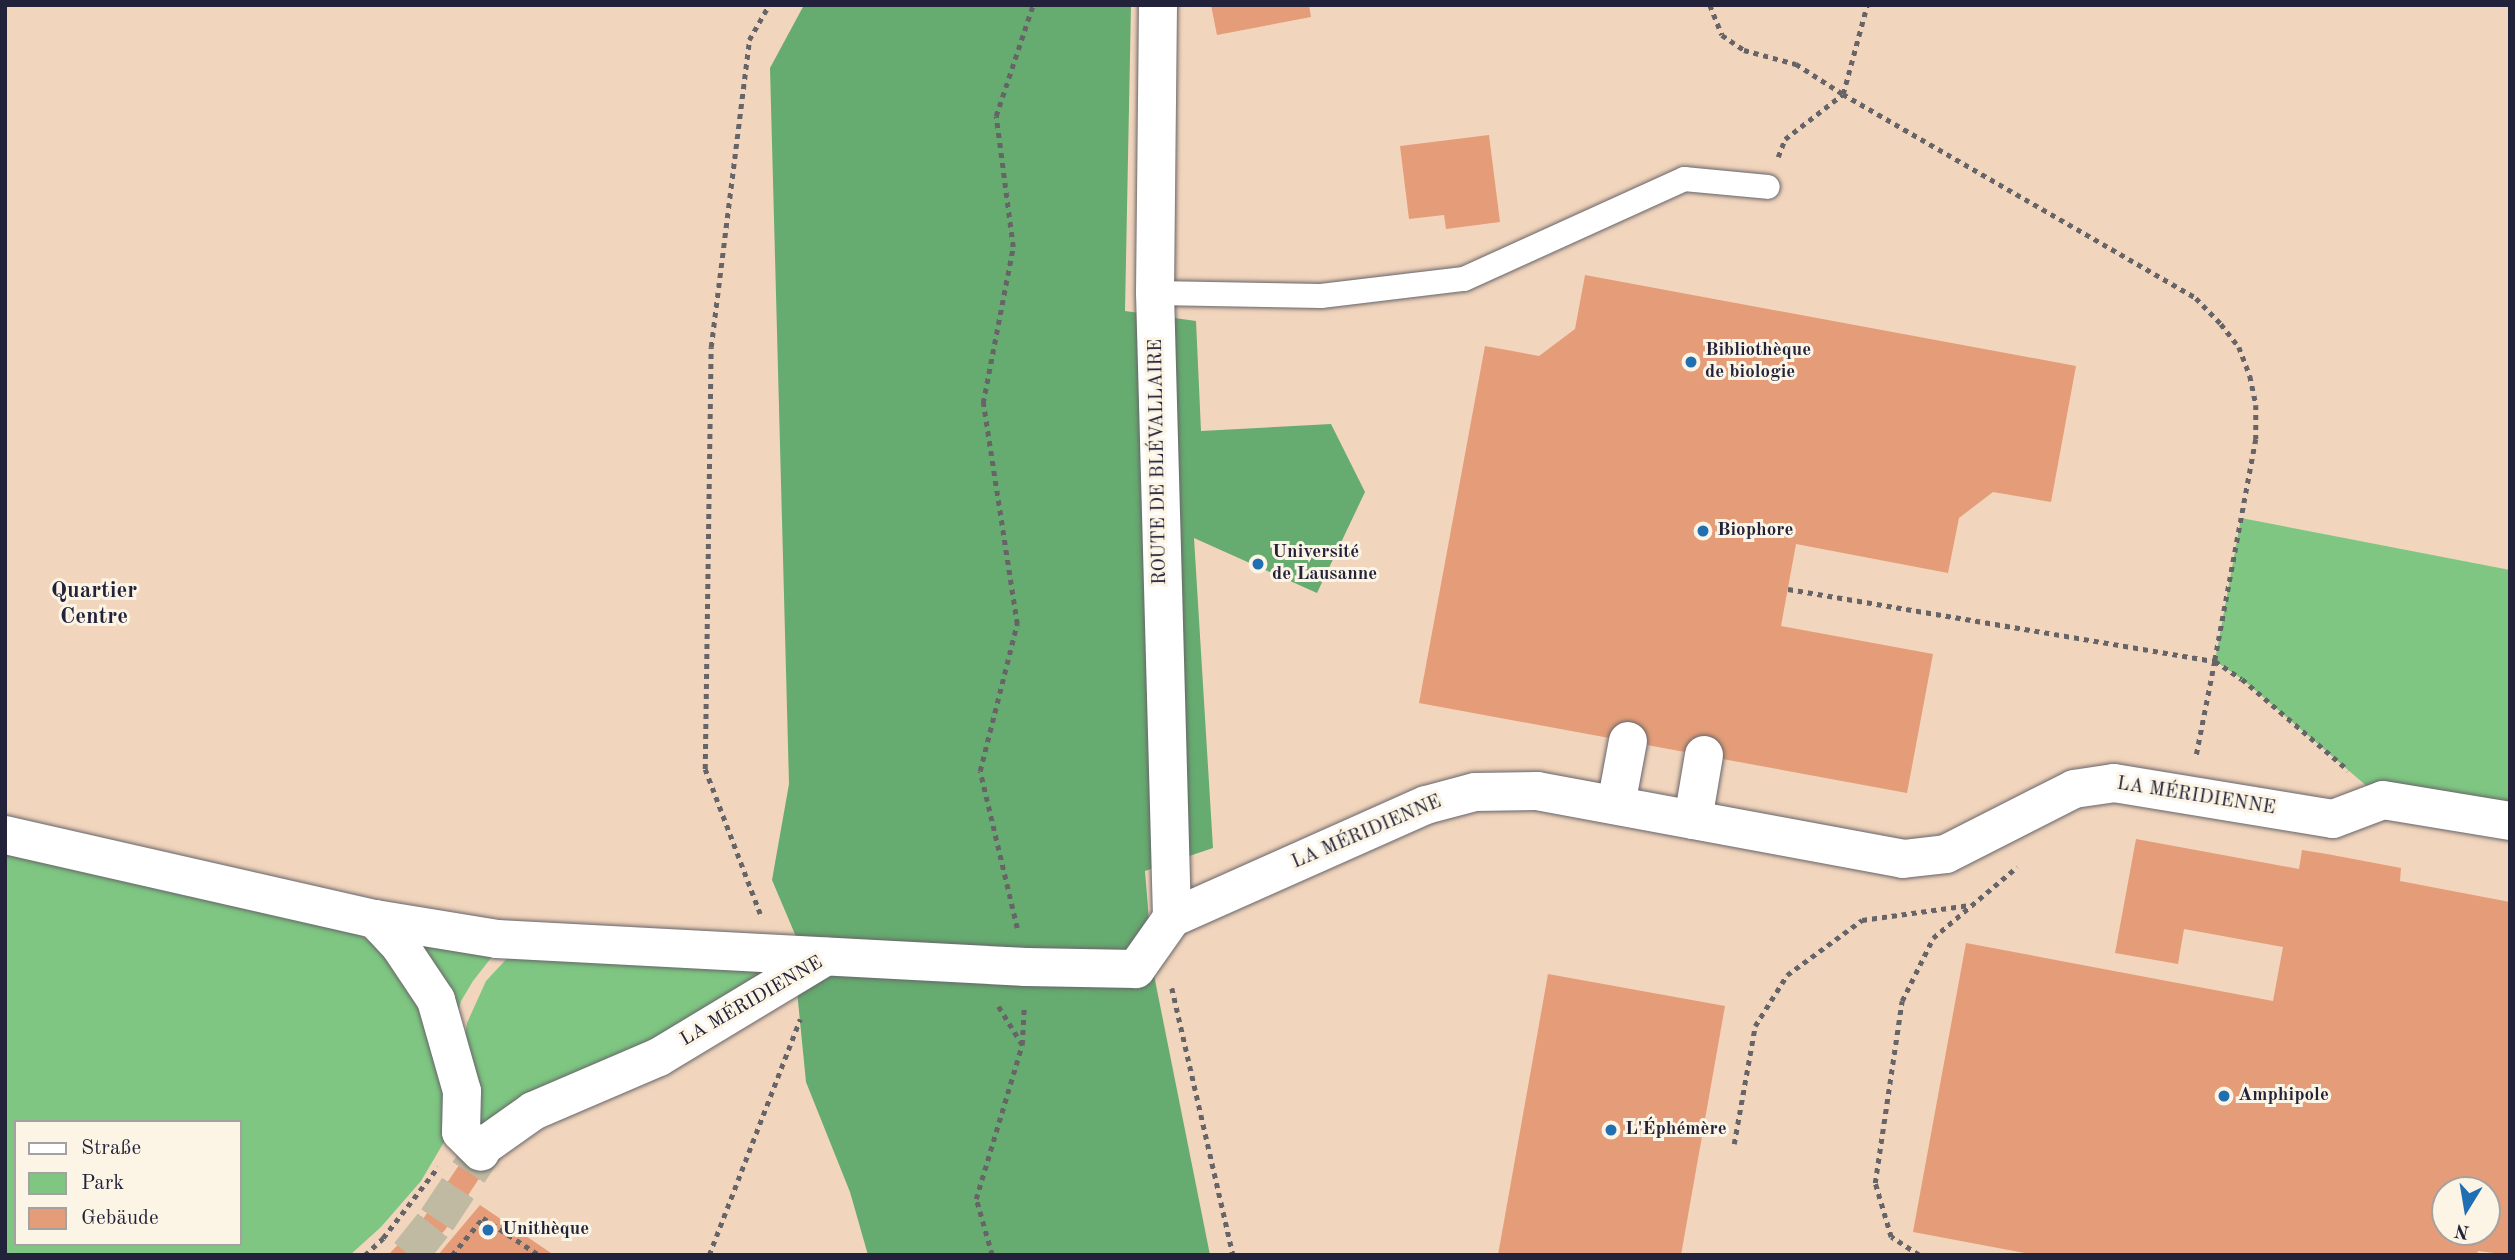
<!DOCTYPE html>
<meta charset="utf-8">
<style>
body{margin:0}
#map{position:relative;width:2515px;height:1260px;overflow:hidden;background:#e7e0bc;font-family:"Old Standard TT",serif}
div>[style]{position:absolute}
.built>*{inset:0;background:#f2d5bd}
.green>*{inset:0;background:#7ec682}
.forest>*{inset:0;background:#66ab70}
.building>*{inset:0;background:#e49d78}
.street-tunnel>*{height:38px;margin-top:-19px;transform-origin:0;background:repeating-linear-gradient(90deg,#c0baa2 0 38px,transparent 0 57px)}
.path>*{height:4.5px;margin-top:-2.25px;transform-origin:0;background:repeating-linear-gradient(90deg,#676468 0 5px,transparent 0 10px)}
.roads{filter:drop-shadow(0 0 2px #676468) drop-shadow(0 0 2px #676468)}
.lane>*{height:24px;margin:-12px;padding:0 12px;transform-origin:12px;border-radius:12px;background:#fff}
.street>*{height:38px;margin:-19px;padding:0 19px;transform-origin:19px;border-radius:19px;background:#fff}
.dots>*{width:19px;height:19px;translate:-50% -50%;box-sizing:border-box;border:4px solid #fcf5e5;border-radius:50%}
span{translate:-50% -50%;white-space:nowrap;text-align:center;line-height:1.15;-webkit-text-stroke:6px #fcf5e5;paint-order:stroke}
.poi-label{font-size:19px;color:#22223b;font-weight:700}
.left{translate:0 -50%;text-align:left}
.street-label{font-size:19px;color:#22223b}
.quarter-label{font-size:23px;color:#22223b;font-weight:700}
.frame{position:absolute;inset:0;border:7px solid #22223b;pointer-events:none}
.legend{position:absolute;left:14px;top:1120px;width:228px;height:126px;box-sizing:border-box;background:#fcf5e5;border:2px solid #a5a1a1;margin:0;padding:9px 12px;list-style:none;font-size:21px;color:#22223b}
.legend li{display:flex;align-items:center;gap:14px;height:35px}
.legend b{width:35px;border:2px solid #a5a1a1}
.north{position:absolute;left:2431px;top:1176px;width:70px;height:70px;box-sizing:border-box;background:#fcf5e5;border:2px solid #a5a1a1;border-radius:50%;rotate:191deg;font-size:19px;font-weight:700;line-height:28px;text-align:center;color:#22223b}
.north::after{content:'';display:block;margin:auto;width:24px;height:32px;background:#1f6fb2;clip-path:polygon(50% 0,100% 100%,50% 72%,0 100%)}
</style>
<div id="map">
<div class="built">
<div style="clip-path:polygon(evenodd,5px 5px,2510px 5px,2510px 1255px,5px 1255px,5px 5px,16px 1122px,240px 1122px,240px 1244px,16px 1244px,16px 1122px,5px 5px,2445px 1190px,2487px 1190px,2487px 1232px,2445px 1232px,2445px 1190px)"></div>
</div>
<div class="green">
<div style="clip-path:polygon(2241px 518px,2510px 570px,2510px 821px,2383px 800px,2242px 679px,2215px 661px)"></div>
<div style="clip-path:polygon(evenodd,5px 848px,357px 933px,387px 952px,443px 1051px,447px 1137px,421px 1181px,381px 1227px,350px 1255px,5px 1255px,5px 848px,16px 1122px,240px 1122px,240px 1244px,16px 1244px,16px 1122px)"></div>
<div style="clip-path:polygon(424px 943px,498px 949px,473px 981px,461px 1001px,457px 1016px,416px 948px)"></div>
<div style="clip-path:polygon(512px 953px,789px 969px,478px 1131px,464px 1042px,467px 1023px,486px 981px)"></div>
</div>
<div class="forest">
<div style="clip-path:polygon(804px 5px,1131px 5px,1125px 311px,1196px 321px,1201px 431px,1331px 424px,1365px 492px,1317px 593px,1194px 538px,1213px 848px,1145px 871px,1153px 970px,1210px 1255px,868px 1255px,850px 1192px,806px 1082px,797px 991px,797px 939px,772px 880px,789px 784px,770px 68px)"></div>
</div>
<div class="building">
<div style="clip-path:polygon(1211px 5px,1309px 5px,1311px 17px,1217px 35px)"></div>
<div style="clip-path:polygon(1489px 135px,1500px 222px,1446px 229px,1444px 215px,1409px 219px,1400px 146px)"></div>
<div style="clip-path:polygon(1585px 275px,2076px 366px,2051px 502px,1993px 492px,1959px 518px,1948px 573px,1796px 544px,1781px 626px,1933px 654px,1907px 793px,1419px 703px,1485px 346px,1539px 356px,1575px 329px)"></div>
<div style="clip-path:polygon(evenodd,2136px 839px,2299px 869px,2302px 850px,2327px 854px,2401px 868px,2400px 881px,2510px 902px,2510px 1255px,2478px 1251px,2477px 1255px,2036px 1255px,1913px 1232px,1966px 943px,2273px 1001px,2283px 947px,2184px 929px,2178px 964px,2115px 953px,2136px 839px,2445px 1190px,2487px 1190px,2487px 1232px,2445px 1232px,2445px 1190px)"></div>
<div style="clip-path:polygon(1548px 974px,1725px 1006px,1681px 1255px,1498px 1255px)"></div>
<div style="clip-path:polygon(479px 1135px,498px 1150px,445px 1230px,421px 1255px,388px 1255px,423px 1219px)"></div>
<div style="clip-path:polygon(480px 1205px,554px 1255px,438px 1255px)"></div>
</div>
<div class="street-tunnel">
<div style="left:409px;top:1255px;width:45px;rotate:-51.3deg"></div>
<div style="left:437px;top:1220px;width:92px;rotate:-56.5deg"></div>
</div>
<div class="path">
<div style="left:1710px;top:5px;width:32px;rotate:68deg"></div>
<div style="left:1722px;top:35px;width:27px;rotate:34deg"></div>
<div style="left:1744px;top:50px;width:54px;rotate:15.1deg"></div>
<div style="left:1796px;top:64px;width:56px;rotate:32.6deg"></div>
<div style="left:1843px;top:94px;width:92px;rotate:-74.9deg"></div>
<div style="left:1778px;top:157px;width:19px;rotate:-69deg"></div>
<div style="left:1785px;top:139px;width:73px;rotate:-37.8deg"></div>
<div style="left:1843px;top:94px;width:408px;rotate:30deg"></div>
<div style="left:2196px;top:298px;width:36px;rotate:46deg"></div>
<div style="left:2221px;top:324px;width:29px;rotate:52deg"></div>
<div style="left:2239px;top:347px;width:31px;rotate:69deg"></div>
<div style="left:2250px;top:376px;width:30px;rotate:78deg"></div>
<div style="left:2256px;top:405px;width:34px;rotate:90deg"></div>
<div style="left:2256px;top:439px;width:226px;rotate:100.5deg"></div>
<div style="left:2215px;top:661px;width:32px;rotate:34deg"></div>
<div style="left:2242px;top:679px;width:140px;rotate:40.6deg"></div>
<div style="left:1788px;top:589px;width:433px;rotate:9.6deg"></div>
<div style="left:2215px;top:661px;width:99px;rotate:101.1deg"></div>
<div style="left:760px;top:914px;width:155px;rotate:-110.8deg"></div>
<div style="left:705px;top:769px;width:422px;rotate:-89.2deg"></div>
<div style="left:711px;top:347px;width:309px;rotate:-82.9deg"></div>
<div style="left:749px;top:40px;width:40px;rotate:-60.3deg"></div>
<div style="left:1017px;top:928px;width:161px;rotate:-103.3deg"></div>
<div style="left:980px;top:771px;width:152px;rotate:-75.9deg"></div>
<div style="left:1017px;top:624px;width:224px;rotate:-98.7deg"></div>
<div style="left:983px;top:403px;width:159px;rotate:-79.1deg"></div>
<div style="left:1013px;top:247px;width:132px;rotate:-97.4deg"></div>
<div style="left:996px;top:116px;width:117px;rotate:-71.6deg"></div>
<div style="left:1172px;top:988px;width:274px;rotate:77.1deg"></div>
<div style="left:1022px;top:1045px;width:39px;rotate:-87deg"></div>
<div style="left:1734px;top:1144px;width:120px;rotate:-79.9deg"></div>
<div style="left:1755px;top:1026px;width:60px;rotate:-57.9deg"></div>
<div style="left:1787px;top:975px;width:93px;rotate:-36.3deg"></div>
<div style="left:1862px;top:920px;width:109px;rotate:-7.9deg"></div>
<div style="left:365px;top:1255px;width:25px;rotate:-43deg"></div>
<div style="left:383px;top:1238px;width:90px;rotate:-52.2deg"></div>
<div style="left:452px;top:1255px;width:48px;rotate:-50deg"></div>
<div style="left:483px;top:1218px;width:67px;rotate:33.5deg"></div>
<div style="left:709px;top:1255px;width:253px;rotate:-68.9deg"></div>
<div style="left:992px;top:1255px;width:58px;rotate:-105.9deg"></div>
<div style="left:976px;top:1199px;width:161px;rotate:-73.4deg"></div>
<div style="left:1022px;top:1045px;width:46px;rotate:-121.6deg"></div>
<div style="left:1919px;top:1255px;width:33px;rotate:-147deg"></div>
<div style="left:1891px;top:1237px;width:56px;rotate:-106.5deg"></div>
<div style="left:1875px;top:1183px;width:184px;rotate:-81.6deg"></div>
<div style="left:1902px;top:1001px;width:70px;rotate:-63.8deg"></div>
<div style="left:1933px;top:938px;width:110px;rotate:-40.2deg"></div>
</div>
<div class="roads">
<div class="lane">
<div style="left:1155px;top:293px;width:166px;rotate:1deg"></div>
<div style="left:1321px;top:296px;width:144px;rotate:-6.8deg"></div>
<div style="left:1464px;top:279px;width:242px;rotate:-24.4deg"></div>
<div style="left:1684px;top:179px;width:84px;rotate:5.4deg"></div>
</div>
<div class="street">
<div style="left:1158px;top:5px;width:288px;rotate:90.6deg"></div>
<div style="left:1155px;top:293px;width:625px;rotate:88.44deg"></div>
<div style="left:1616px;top:805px;width:65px;rotate:-79.4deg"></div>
<div style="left:1693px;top:820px;width:66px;rotate:-80.4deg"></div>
<div style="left:5px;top:835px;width:379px;rotate:12.8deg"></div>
<div style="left:375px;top:919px;width:124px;rotate:9.3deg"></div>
<div style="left:497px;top:939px;width:530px;rotate:3.03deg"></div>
<div style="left:1026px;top:967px;width:110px;rotate:1deg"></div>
<div style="left:1136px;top:969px;width:62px;rotate:-54.8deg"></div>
<div style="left:1172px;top:918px;width:278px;rotate:-24deg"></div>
<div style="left:1426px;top:805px;width:51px;rotate:-14.9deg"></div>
<div style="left:1475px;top:792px;width:62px;rotate:-0.9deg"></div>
<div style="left:1537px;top:791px;width:372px;rotate:10.5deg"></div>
<div style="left:1903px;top:859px;width:43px;rotate:-6.6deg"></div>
<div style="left:1946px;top:854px;width:144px;rotate:-26.9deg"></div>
<div style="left:2074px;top:789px;width:40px;rotate:-8.5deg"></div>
<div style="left:2114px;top:783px;width:222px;rotate:9.3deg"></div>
<div style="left:2333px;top:819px;width:53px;rotate:-20.8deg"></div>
<div style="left:2383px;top:800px;width:129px;rotate:9.4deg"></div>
<div style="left:375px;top:919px;width:37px;rotate:47deg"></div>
<div style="left:400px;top:946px;width:65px;rotate:56.3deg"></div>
<div style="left:436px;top:1000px;width:95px;rotate:74.1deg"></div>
<div style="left:462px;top:1091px;width:41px;rotate:91.4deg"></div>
<div style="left:461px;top:1132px;width:28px;rotate:45deg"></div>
<div style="left:488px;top:1143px;width:55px;rotate:-35.4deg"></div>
<div style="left:533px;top:1111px;width:137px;rotate:-23.2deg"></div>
<div style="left:659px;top:1057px;width:194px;rotate:-31.1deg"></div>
</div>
</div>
<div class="dots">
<div style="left:1691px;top:362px;background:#1f6fb2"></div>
<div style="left:1703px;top:531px;background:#1f6fb2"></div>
<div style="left:1258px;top:564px;background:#1f6fb2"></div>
<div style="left:2224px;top:1096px;background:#1f6fb2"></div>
<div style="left:1611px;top:1130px;background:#1f6fb2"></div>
<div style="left:488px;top:1230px;background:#1f6fb2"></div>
</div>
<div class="poi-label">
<span class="left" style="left:1705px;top:362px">Bibliothèque<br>de biologie</span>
<span class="left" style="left:1717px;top:531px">Biophore</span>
<span class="left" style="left:1272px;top:564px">Université<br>de Lausanne</span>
<span class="left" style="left:2238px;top:1096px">Amphipole</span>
<span class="left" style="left:1625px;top:1130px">L'Éphémère</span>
<span class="left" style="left:502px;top:1230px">Unithèque</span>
</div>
<div class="street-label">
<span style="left:1159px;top:462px;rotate:-91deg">ROUTE DE BLÉVALLAIRE</span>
<span style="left:2196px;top:797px;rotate:9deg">LA MÉRIDIENNE</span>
<span style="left:1367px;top:833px;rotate:-23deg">LA MÉRIDIENNE</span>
<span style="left:752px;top:1002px;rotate:-30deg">LA MÉRIDIENNE</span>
</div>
<div class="quarter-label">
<span style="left:94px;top:604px">Quartier<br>Centre</span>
</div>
<div class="frame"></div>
<ul class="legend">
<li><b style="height:9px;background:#fff"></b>Straße</li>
<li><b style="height:19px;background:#7ec682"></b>Park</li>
<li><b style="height:19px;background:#e49d78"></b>Gebäude</li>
</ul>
<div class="north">N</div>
</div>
